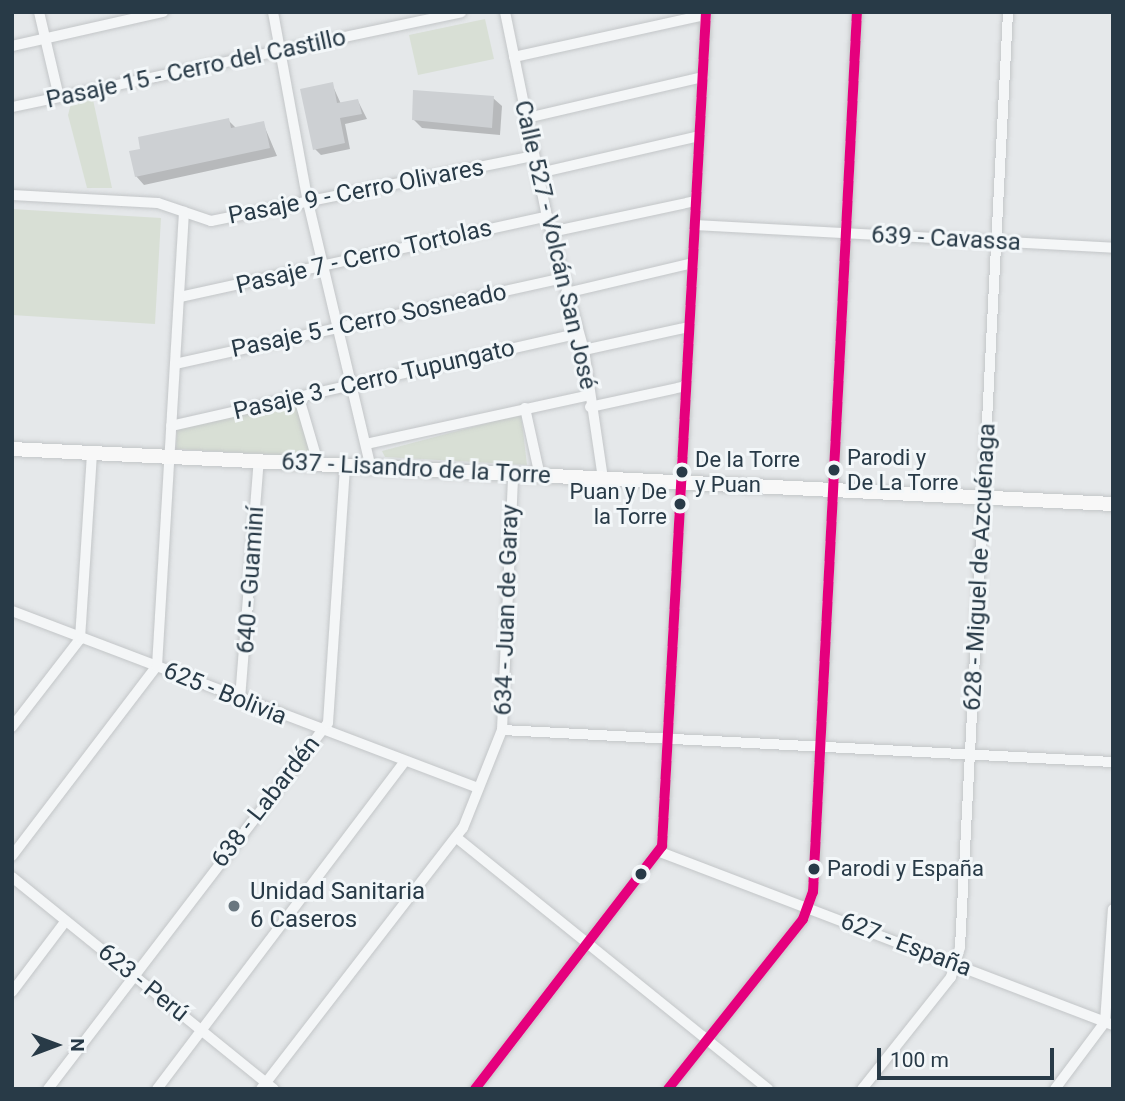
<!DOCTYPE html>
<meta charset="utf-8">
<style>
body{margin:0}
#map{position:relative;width:1125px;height:1101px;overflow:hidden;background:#e5e8ea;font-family:Roboto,sans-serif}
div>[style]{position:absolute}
.green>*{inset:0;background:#d8dfd5}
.shadow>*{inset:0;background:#0003}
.building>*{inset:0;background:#cdd0d3}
.roads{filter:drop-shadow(0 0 2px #c3c6c8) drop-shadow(0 0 2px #c3c6c8)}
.street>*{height:10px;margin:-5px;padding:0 5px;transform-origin:5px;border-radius:5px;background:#f4f6f7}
.secondary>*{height:14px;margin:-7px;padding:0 7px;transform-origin:7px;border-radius:7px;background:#f8f8f8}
.bus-1>*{height:10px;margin:-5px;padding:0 5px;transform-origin:5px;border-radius:5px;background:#e5007d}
.dots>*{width:19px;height:19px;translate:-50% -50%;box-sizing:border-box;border:4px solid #f3f7f9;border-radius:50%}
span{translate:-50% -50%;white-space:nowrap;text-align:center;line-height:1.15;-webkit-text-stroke:6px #f3f7f9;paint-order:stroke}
.bus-label{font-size:22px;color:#283a47}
.left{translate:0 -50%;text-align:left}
.right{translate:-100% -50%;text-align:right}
.street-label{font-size:24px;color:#283a47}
.poi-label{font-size:24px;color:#283a47}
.frame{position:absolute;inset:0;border:14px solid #283a47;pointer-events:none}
.north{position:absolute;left:21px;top:1010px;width:70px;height:70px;-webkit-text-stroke:5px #f3f7f9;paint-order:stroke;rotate:90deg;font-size:19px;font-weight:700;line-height:28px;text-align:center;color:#283a47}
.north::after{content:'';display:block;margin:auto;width:24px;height:32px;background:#283a47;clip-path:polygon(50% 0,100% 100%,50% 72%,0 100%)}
.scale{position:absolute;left:877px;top:1048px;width:177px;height:32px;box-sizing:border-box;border:4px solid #283a47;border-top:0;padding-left:9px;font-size:21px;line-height:24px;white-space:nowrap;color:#283a47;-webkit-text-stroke:5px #f3f7f9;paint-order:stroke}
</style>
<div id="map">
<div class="green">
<div style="clip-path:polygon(485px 19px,494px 59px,418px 75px,409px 35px)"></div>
<div style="clip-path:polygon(92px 95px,112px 188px,87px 188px,68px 115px,72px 100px)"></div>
<div style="clip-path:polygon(12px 209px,161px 218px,155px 324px,12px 315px)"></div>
<div style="clip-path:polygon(297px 404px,313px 457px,176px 449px,177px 428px)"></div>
<div style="clip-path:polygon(521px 414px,527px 465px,385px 457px,382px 451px)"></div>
</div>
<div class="shadow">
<div style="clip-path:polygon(332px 84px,341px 104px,358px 101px,367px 119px,345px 124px,350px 149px,321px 155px,315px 149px)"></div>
<div style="clip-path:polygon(493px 98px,502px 106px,500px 135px,422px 128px,413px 119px)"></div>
<div style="clip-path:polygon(228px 120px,237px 129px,263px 123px,277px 156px,144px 185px,136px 176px)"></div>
</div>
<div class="building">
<div style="clip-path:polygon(333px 82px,337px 103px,358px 99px,362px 114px,340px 118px,345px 143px,313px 150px,300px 89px)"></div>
<div style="clip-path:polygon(413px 90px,494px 96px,492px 128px,412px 120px)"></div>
<div style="clip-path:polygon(229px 118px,231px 128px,264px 121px,270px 148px,135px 177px,129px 151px,140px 149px,138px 137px)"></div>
</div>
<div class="roads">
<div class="street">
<div style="left:39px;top:12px;width:87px;rotate:76.8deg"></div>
<div style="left:273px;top:12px;width:193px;rotate:79.6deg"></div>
<div style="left:308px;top:202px;width:270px;rotate:76.7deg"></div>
<div style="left:505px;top:12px;width:208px;rotate:78.4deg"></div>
<div style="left:547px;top:216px;width:139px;rotate:74.6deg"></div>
<div style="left:584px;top:350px;width:129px;rotate:81.6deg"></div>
<div style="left:12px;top:46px;width:155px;rotate:-12.7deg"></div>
<div style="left:514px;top:57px;width:196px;rotate:-12.4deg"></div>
<div style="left:12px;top:107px;width:459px;rotate:-11.9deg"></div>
<div style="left:527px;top:118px;width:181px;rotate:-13.1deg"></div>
<div style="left:539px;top:173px;width:164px;rotate:-13deg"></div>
<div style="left:12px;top:195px;width:146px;rotate:3.1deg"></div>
<div style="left:158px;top:203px;width:56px;rotate:18.8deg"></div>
<div style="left:211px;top:221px;width:329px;rotate:-11.4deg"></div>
<div style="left:695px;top:225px;width:419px;rotate:3.1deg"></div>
<div style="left:551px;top:232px;width:147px;rotate:-12.1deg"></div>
<div style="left:566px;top:293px;width:130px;rotate:-13.3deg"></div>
<div style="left:180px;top:297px;width:376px;rotate:-12.4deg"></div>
<div style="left:584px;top:350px;width:107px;rotate:-12.4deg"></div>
<div style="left:175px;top:364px;width:396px;rotate:-12.5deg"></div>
<div style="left:299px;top:398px;width:68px;rotate:73.7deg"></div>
<div style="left:590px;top:407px;width:98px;rotate:-12.3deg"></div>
<div style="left:525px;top:408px;width:70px;rotate:77.6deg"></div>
<div style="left:171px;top:426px;width:416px;rotate:-12.8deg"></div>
<div style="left:366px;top:444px;width:229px;rotate:-12.3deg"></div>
<div style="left:12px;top:611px;width:499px;rotate:20.8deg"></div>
<div style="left:240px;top:699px;width:240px;rotate:-85.5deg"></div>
<div style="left:12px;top:727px;width:111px;rotate:-52.3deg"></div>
<div style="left:80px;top:639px;width:186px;rotate:-86.3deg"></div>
<div style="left:502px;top:730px;width:612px;rotate:3deg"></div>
<div style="left:457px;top:838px;width:400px;rotate:38.9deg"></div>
<div style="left:660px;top:852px;width:485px;rotate:20.9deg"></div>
<div style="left:12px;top:856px;width:239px;rotate:-52.7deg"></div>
<div style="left:157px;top:666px;width:455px;rotate:-86.6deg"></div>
<div style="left:12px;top:877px;width:337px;rotate:39deg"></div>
<div style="left:12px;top:992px;width:88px;rotate:-52.9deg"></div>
<div style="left:48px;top:1089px;width:461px;rotate:-52.6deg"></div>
<div style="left:328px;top:723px;width:260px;rotate:-86.2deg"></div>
<div style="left:157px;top:1089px;width:410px;rotate:-52.9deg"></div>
<div style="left:261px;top:1089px;width:330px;rotate:-52.3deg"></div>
<div style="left:463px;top:828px;width:105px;rotate:-68.3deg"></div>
<div style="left:502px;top:730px;width:256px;rotate:-87.5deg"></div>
<div style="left:475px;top:1089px;width:307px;rotate:-52.4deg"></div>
<div style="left:662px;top:846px;width:835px;rotate:-86.98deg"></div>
<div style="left:668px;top:1089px;width:217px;rotate:-51.5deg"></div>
<div style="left:803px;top:919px;width:29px;rotate:-70deg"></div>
<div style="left:813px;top:892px;width:881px;rotate:-87.14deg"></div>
<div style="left:862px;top:1089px;width:143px;rotate:-51.5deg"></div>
<div style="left:951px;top:977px;width:31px;rotate:-73deg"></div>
<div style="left:960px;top:947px;width:936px;rotate:-87.06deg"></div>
<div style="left:1055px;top:1089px;width:84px;rotate:-53.3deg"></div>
<div style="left:1105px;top:1022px;width:113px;rotate:-86deg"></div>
</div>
<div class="secondary">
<div style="left:12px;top:449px;width:1102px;rotate:2.86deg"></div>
</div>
</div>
<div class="bus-1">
<div style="left:475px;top:1089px;width:307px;rotate:-52.4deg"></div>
<div style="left:662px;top:846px;width:835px;rotate:-86.98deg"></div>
<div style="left:668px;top:1089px;width:217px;rotate:-51.5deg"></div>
<div style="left:803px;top:919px;width:29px;rotate:-70deg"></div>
<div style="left:813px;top:892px;width:881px;rotate:-87.14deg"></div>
</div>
<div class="dots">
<div style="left:834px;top:470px;background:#283a47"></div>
<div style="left:682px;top:472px;background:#283a47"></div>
<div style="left:680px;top:504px;background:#283a47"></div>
<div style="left:814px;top:869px;background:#283a47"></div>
<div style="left:641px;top:874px;background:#283a47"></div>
<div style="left:234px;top:906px;background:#6a7780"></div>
</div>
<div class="bus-label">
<span class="left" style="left:847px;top:470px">Parodi y<br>De La Torre</span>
<span class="left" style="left:695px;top:472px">De la Torre<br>y Puan</span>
<span class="right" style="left:667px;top:504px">Puan y De<br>la Torre</span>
<span class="left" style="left:827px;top:869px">Parodi y España</span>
</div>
<div class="street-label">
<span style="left:196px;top:69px;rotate:-12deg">Pasaje 15 - Cerro del Castillo</span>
<span style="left:356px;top:192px;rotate:-11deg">Pasaje 9 - Cerro Olivares</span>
<span style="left:946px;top:239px;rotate:3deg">639 - Cavassa</span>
<span style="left:555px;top:245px;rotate:77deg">Calle 527 - Volcán San José</span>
<span style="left:364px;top:257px;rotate:-13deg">Pasaje 7 - Cerro Tortolas</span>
<span style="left:369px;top:321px;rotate:-12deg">Pasaje 5 - Cerro Sosneado</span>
<span style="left:374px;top:380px;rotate:-13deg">Pasaje 3 - Cerro Tupungato</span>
<span style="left:416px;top:469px;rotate:3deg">637 - Lisandro de la Torre</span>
<span style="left:980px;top:567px;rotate:-87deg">628 - Miguel de Azcuénaga</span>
<span style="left:251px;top:580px;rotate:-86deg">640 - Guaminí</span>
<span style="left:507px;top:610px;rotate:-88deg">634 - Juan de Garay</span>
<span style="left:225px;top:694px;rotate:22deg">625 - Bolivia</span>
<span style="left:266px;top:802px;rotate:-52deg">638 - Labardén</span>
<span style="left:906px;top:945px;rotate:21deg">627 - España</span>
<span style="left:143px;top:983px;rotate:39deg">623 - Perú</span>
</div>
<div class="poi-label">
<span class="left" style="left:250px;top:906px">Unidad Sanitaria<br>6 Caseros</span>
</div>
<div class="frame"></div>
<div class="north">N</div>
<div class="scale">100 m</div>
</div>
